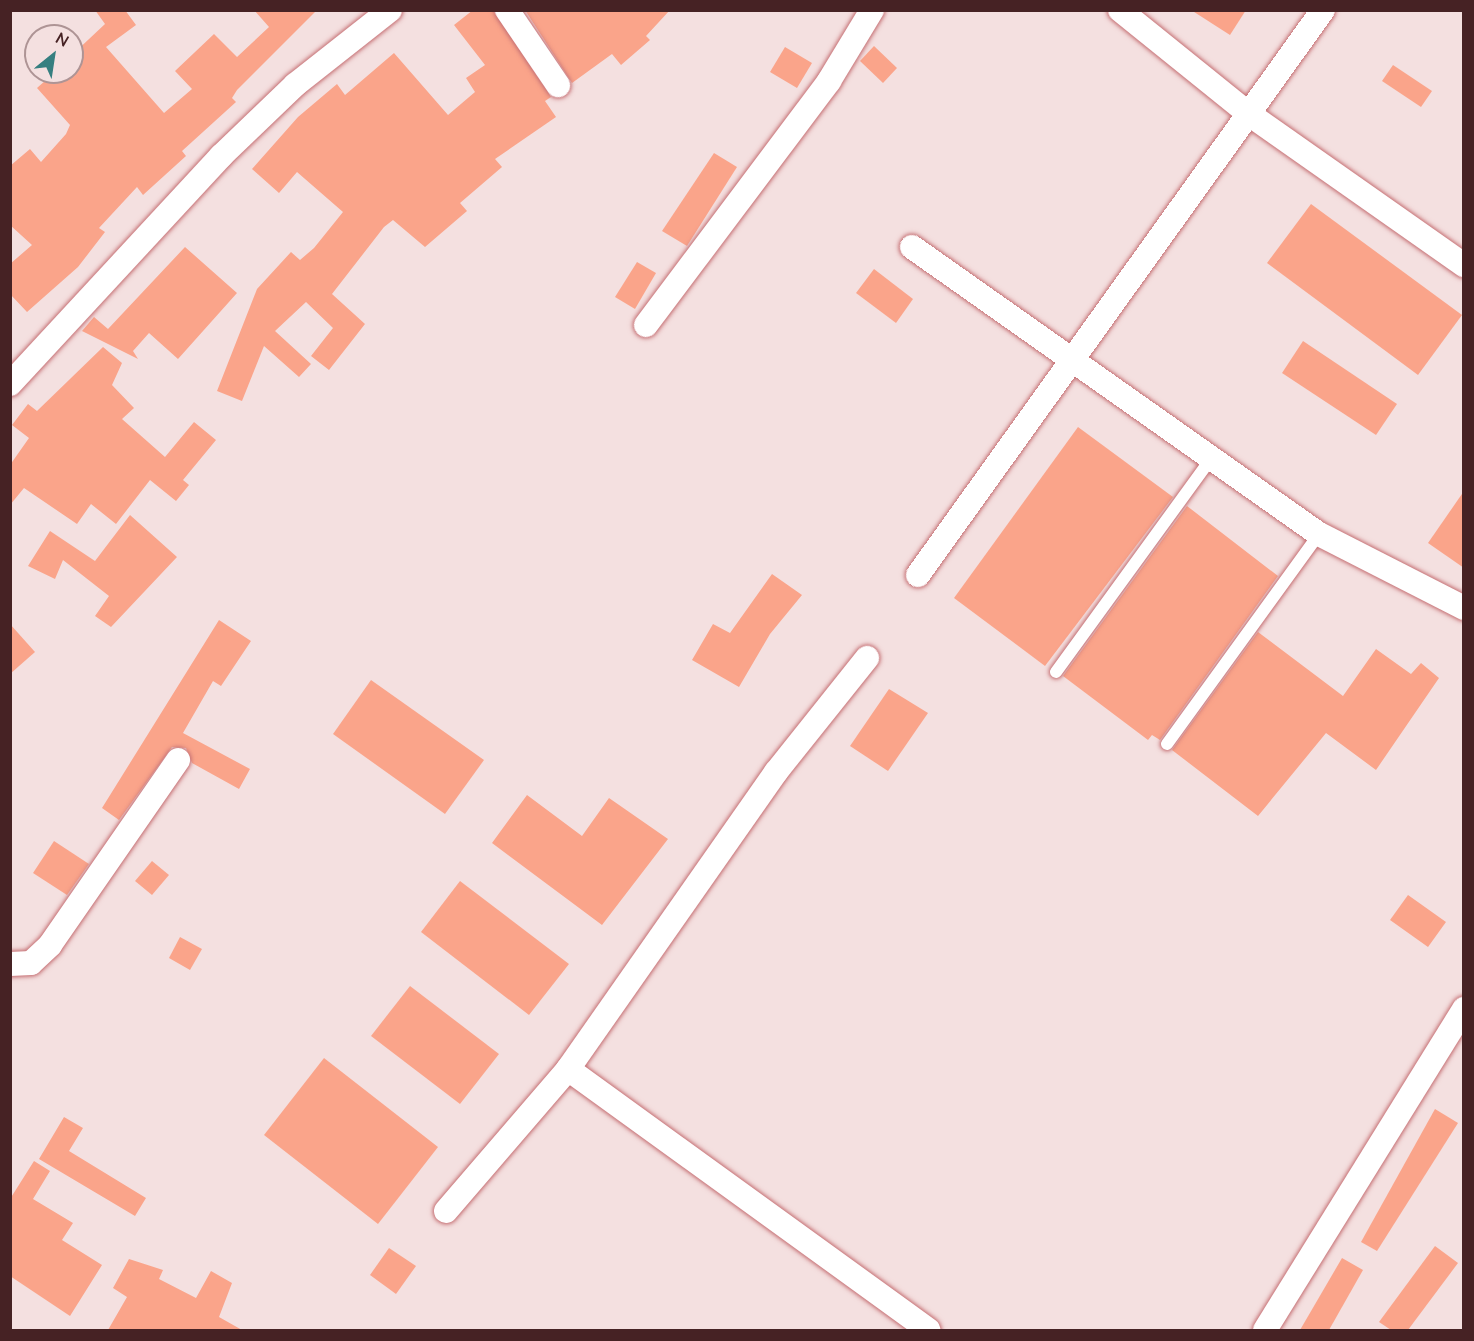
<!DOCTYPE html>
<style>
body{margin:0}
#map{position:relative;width:1474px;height:1341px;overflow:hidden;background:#f4e0e0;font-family:"Nunito Sans",sans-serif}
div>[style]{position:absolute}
.building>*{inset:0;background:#faa48a}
.roads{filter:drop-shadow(0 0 2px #c56f73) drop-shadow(0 0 2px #c56f73)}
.lane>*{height:12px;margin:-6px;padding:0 6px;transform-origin:6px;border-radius:6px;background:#fff}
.street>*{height:24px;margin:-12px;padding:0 12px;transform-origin:12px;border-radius:12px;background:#fff}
span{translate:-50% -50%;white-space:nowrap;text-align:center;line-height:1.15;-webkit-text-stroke:5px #f4e0e0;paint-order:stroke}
.frame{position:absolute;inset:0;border:12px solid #462224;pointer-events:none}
.north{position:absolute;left:24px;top:24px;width:60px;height:60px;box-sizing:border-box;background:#f4e0e0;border:2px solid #ae9495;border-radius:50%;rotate:30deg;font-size:16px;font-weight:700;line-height:24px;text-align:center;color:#462224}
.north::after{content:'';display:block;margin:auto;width:21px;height:27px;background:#367f80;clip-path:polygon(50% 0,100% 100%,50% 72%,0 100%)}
</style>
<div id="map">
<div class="building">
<div style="clip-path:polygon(95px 10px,125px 10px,136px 25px,106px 47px,164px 113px,192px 89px,175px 71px,214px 34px,237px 57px,269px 27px,254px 10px,317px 10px,237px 90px,232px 98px,236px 102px,182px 151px,186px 156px,143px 195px,137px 187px,99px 228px,105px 232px,78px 267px,27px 312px,10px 294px,10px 264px,32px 245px,10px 225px,10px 166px,30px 149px,41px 162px,66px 134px,70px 125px,37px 88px,55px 72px,72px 72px,72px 55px,105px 24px)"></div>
<div style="clip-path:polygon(473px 10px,493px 10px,551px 97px,545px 101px,556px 117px,495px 159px,502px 167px,460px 203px,467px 211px,425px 247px,393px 220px,384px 227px,332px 294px,365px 324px,329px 370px,311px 356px,333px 328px,306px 302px,275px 331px,311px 364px,299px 377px,264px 346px,242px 401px,217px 391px,257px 289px,291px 252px,300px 260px,314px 248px,343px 212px,297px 172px,279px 193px,252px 169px,298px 117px,337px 84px,345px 95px,394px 53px,448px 115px,475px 92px,466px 78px,485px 65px,454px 25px)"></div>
<div style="clip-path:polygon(525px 10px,670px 10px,646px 36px,650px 40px,621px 65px,612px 54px,572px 83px)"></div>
<div style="clip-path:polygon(1191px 10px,1246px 10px,1230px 35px)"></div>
<div style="clip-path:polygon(874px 46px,897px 68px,883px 83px,860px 61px)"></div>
<div style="clip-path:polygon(785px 47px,812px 63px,797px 88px,770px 72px)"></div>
<div style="clip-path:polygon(1393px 65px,1432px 91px,1421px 107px,1382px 81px)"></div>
<div style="clip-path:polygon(714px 153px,737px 167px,687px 246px,662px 231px)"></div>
<div style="clip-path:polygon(1311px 204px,1462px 315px,1418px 375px,1267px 263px)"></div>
<div style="clip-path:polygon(185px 247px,237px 293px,178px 359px,149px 333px,133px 351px,138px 359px,82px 331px,94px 317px,108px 329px)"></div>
<div style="clip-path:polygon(637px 262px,656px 273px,635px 309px,615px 297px)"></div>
<div style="clip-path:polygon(874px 269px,913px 299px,896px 323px,856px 293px)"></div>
<div style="clip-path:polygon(1303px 341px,1397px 404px,1376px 435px,1282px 373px)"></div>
<div style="clip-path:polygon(103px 347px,122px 363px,112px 385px,134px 408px,122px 419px,165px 457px,194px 422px,216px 440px,183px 480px,189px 485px,176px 501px,150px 480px,116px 524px,91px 504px,77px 524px,24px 488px,10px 505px,10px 465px,29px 438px,12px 425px,28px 404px,37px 411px)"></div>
<div style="clip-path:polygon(1078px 427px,1173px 497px,1045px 666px,954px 598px)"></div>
<div style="clip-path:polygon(1464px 491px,1464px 568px,1428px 543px)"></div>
<div style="clip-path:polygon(1187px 506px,1278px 576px,1160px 740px,1152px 735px,1148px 740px,1063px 676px)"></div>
<div style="clip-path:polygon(130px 515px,177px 557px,111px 627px,95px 616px,109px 596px,63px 560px,55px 579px,28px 566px,50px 531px,95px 561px)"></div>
<div style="clip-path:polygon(772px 574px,802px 595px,770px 634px,739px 687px,692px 660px,713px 624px,730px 633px)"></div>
<div style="clip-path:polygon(219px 620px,251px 641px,221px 686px,213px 681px,183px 733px,250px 769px,239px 789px,192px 763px,186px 748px,172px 747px,119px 820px,102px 808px)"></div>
<div style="clip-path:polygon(10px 624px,35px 652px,10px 674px)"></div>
<div style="clip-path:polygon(1258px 632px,1343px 696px,1376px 649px,1411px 674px,1421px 663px,1439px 678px,1376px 770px,1326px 733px,1258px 816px,1172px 750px)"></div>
<div style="clip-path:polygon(371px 680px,484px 760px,445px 814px,333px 734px)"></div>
<div style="clip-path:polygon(889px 689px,928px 713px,888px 771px,850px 746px)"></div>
<div style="clip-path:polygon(527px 795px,582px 836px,609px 798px,668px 839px,602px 925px,492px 843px)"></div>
<div style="clip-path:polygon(54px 841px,89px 864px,67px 895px,33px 873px)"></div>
<div style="clip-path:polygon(152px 861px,169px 875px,152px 895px,135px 881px)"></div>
<div style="clip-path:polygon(460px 881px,569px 964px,529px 1015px,421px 932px)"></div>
<div style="clip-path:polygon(1408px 895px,1446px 922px,1428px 947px,1390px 920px)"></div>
<div style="clip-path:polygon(180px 937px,202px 949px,190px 970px,169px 958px)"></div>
<div style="clip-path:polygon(410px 986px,499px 1054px,460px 1104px,371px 1036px)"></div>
<div style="clip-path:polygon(324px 1058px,438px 1147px,378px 1224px,264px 1135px)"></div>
<div style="clip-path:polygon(1435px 1109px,1458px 1123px,1377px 1251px,1361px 1242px)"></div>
<div style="clip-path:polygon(64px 1117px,83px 1128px,69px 1151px,146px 1198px,135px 1216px,39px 1159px)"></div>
<div style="clip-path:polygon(34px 1161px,50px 1171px,33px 1199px,73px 1223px,62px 1240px,102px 1265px,70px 1316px,10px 1276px,10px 1199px)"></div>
<div style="clip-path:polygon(1435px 1246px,1458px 1263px,1408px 1330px,1391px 1330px,1379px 1322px)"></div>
<div style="clip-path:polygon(389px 1248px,416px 1266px,396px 1294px,370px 1275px)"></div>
<div style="clip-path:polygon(1342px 1258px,1363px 1270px,1329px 1330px,1300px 1330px)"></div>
<div style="clip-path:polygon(129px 1259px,163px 1270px,159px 1279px,196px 1298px,211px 1271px,232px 1283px,219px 1317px,242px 1330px,108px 1330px,127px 1297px,113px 1288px)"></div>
</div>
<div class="roads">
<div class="lane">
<div style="left:1056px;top:672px;width:267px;rotate:-54deg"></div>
<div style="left:1167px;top:744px;width:259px;rotate:-54.1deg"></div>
</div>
<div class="street">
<div style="left:507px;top:10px;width:91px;rotate:55.8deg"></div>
<div style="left:1120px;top:10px;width:166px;rotate:38.9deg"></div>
<div style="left:1249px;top:114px;width:263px;rotate:35.1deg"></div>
<div style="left:912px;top:247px;width:498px;rotate:35.2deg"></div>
<div style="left:1319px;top:534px;width:163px;rotate:27deg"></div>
<div style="left:646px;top:325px;width:305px;rotate:-53.1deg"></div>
<div style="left:829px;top:81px;width:83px;rotate:-58.8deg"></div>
<div style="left:10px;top:384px;width:311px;rotate:-47.2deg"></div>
<div style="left:221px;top:156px;width:103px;rotate:-43.8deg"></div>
<div style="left:295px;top:85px;width:121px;rotate:-38.3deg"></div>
<div style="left:918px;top:575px;width:695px;rotate:-54.37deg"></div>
<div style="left:10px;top:964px;width:21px;rotate:-3deg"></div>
<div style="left:31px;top:963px;width:26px;rotate:-43deg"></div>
<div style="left:50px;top:945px;width:225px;rotate:-55.3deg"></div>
<div style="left:568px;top:1069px;width:445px;rotate:35.9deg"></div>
<div style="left:446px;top:1211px;width:187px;rotate:-49.3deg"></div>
<div style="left:568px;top:1069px;width:363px;rotate:-55deg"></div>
<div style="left:776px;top:772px;width:146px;rotate:-51.4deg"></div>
<div style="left:1265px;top:1330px;width:378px;rotate:-58.2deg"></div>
</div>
</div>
<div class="frame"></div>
<div class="north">N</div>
</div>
